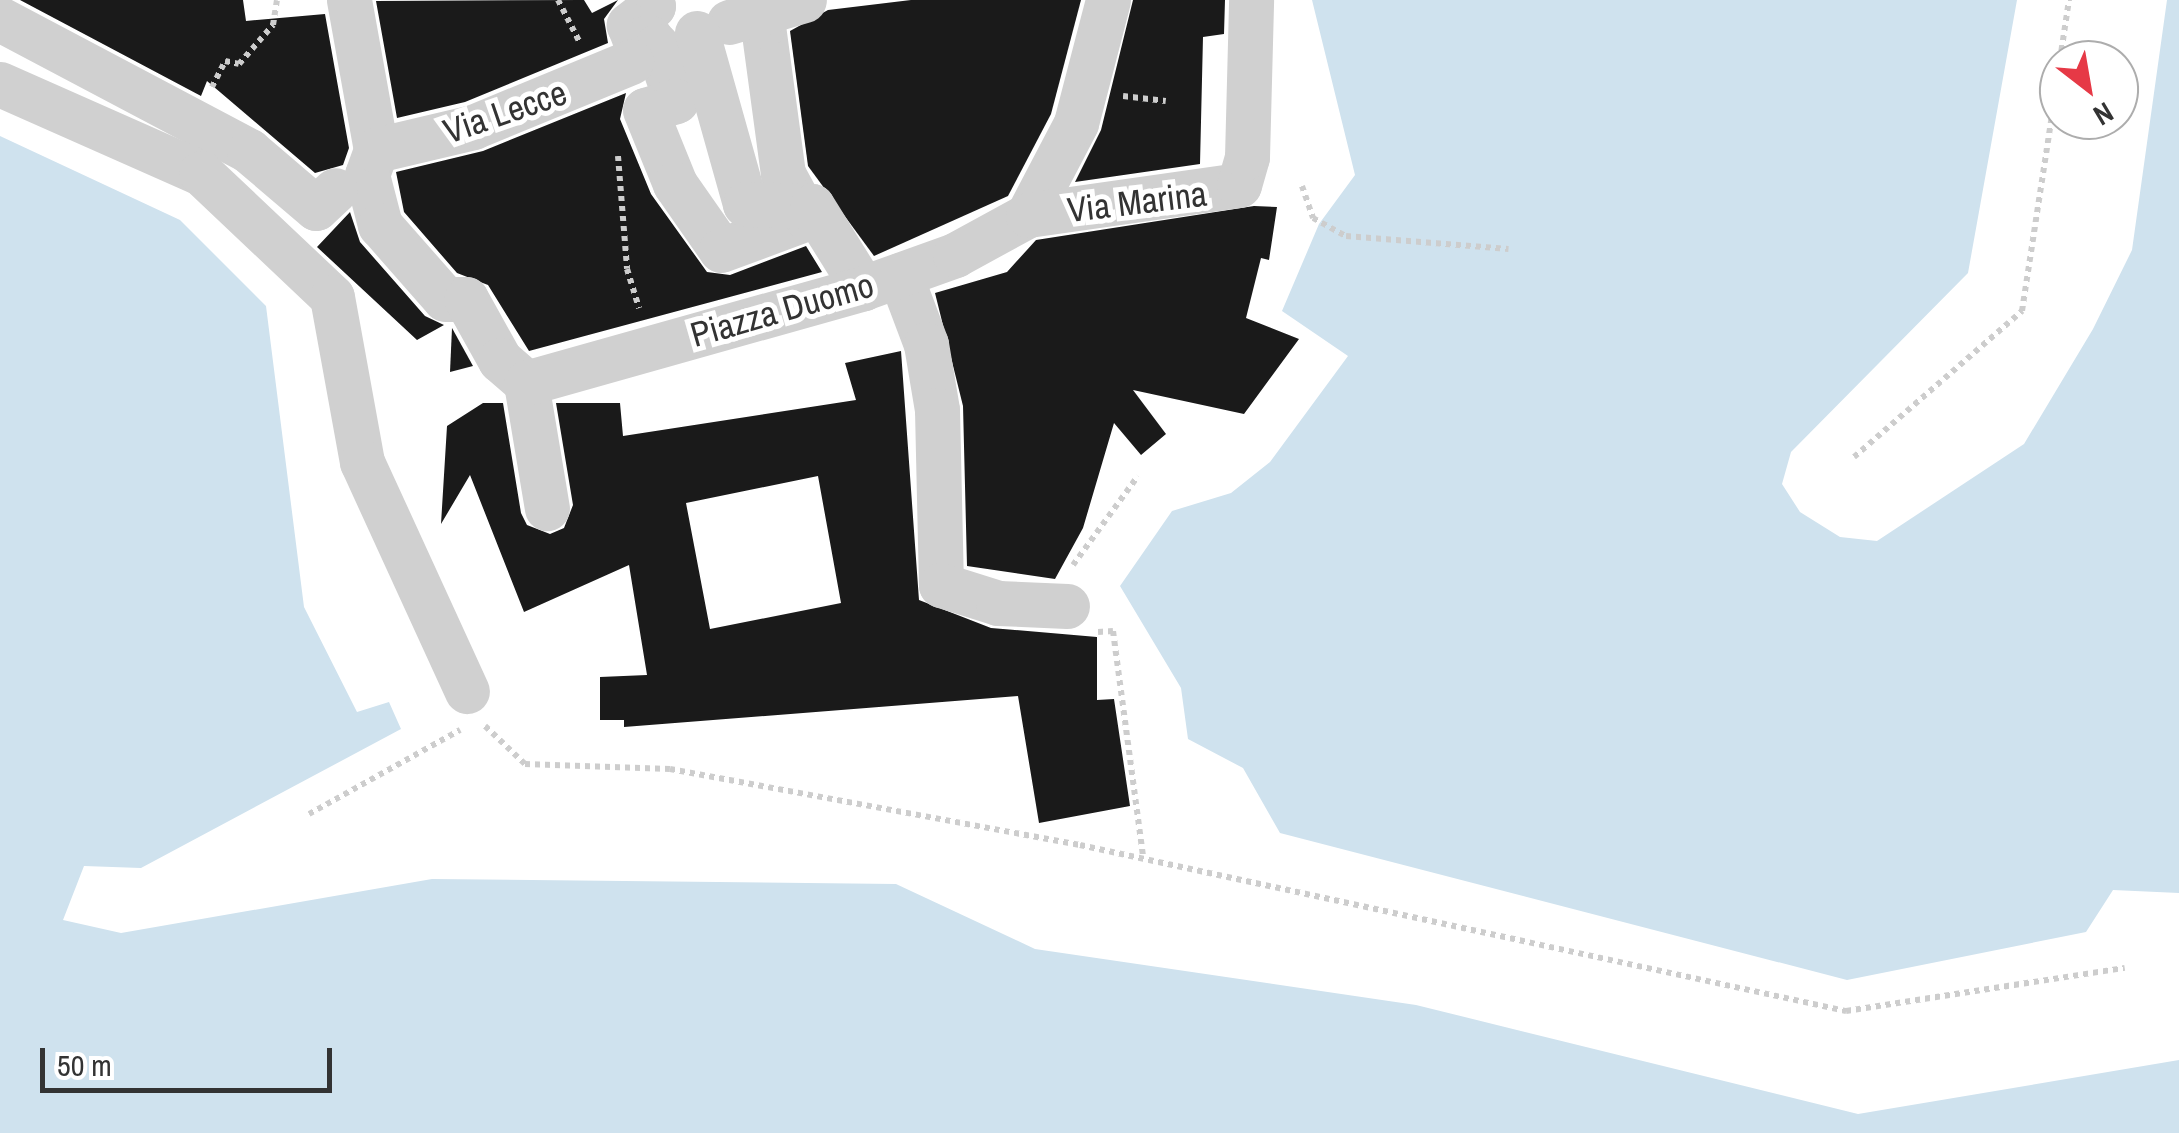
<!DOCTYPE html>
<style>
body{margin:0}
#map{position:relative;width:2179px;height:1133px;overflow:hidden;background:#fff;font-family:"Archivo Narrow",sans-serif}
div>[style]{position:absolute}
.water>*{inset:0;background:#cfe2ee}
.building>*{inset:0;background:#1a1a1a}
.path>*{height:6px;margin-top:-3px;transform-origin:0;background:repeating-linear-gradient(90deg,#cdcdcd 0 5px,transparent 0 10px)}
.street>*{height:45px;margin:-22.5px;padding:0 22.5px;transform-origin:22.5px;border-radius:22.5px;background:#d0d0d0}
span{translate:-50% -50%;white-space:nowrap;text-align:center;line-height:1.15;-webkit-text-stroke:10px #fff;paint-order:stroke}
.street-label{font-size:35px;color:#333}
.north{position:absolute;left:2039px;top:40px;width:100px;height:100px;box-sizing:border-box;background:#fff;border:2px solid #adadad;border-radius:50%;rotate:149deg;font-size:28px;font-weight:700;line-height:40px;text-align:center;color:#333}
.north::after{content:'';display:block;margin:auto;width:35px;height:45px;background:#e63946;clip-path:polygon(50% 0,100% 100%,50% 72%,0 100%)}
.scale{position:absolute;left:40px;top:1048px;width:292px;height:45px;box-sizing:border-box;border:5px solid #333;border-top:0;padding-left:12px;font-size:30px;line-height:35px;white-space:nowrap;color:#333;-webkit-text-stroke:8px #fff;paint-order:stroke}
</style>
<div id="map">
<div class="water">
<div style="clip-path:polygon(1312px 0,2017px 0,1968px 273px,1791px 452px,1782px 484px,1800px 512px,1840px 537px,1877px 541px,2024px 444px,2093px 329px,2132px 250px,2167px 0,2179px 0,2179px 893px,2113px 890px,2086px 932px,1847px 980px,1280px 833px,1243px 768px,1188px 739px,1181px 688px,1120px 586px,1172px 511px,1231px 493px,1270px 462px,1348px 356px,1282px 311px,1319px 224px,1355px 175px)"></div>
<div style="clip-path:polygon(0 136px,180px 220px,266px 306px,304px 607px,357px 712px,389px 702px,401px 729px,141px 868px,84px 866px,63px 920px,121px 933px,432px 879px,896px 884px,1035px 949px,1416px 1005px,1858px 1114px,2179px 1060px,2179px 1133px,0 1133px)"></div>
</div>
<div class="building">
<div style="clip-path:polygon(20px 0,243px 0,246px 21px,325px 14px,349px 148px,343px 165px,315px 173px,207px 81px,201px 96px)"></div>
<div style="clip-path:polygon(584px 0,592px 13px,618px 0,604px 19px,608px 43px,465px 102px,397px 118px,376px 1px)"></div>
<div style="clip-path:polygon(911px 0,1081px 0,1051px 114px,1008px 196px,874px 256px,808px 166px,790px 31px,828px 10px)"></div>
<div style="clip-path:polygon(1133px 0,1225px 0,1224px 34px,1203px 37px,1200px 164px,1075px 182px,1101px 130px)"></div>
<div style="clip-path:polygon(626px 93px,620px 119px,651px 194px,707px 272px,730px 275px,806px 246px,822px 272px,529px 351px,488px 285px,457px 273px,404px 212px,396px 172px,483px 151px)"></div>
<div style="clip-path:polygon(1254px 206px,1277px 207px,1269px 260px,1261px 258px,1246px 318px,1299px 339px,1244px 414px,1133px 390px,1166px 434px,1141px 455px,1114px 423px,1083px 528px,1055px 579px,967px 566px,963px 406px,935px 293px,1007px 272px,1036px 240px)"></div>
<div style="clip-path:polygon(350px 212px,360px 242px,425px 316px,444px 325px,417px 340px,317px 247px)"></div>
<div style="clip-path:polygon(452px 328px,473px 366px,450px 372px)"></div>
<div style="clip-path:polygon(evenodd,901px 351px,919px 600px,991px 628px,1097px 637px,1097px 700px,1114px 699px,1130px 806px,1039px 823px,1018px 696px,624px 727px,624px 720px,600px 720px,600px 677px,647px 675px,629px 565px,524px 612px,470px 475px,441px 524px,447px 426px,483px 403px,503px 403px,521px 513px,527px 525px,550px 534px,564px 528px,573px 505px,556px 403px,620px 403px,623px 436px,856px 400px,845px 363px,901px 351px,818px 476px,841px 603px,710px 629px,686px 503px,818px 476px)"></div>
</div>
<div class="path">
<div style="left:558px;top:0;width:46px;rotate:62.9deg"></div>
<div style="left:2060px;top:60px;width:61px;rotate:-81.5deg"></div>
<div style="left:212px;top:87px;width:29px;rotate:-63deg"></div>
<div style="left:225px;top:61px;width:14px;rotate:12deg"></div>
<div style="left:239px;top:64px;width:52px;rotate:-48.9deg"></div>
<div style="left:273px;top:25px;width:25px;rotate:-81deg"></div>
<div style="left:1123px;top:96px;width:43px;rotate:6.6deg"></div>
<div style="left:618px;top:156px;width:113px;rotate:85.4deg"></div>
<div style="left:627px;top:269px;width:41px;rotate:72.9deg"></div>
<div style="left:1302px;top:186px;width:34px;rotate:71deg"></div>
<div style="left:1313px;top:218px;width:38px;rotate:29deg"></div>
<div style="left:1346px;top:236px;width:163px;rotate:4.6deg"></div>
<div style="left:1854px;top:457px;width:223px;rotate:-41deg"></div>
<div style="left:2022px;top:311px;width:246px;rotate:-81.3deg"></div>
<div style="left:1073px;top:565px;width:110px;rotate:-53.9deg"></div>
<div style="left:1098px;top:632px;width:15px;rotate:-4deg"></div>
<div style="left:1113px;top:631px;width:228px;rotate:82.4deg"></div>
<div style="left:485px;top:726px;width:55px;rotate:43.5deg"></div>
<div style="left:525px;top:764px;width:145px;rotate:2deg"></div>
<div style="left:670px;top:769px;width:417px;rotate:10.5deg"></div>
<div style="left:1080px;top:845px;width:784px;rotate:12.23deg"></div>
<div style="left:1846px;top:1011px;width:282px;rotate:-8.8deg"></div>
<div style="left:309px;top:814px;width:173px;rotate:-29.1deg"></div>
</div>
<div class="street">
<div style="left:349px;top:0;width:152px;rotate:79.8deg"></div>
<div style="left:376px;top:150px;width:27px;rotate:110deg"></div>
<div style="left:367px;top:175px;width:52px;rotate:75.4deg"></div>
<div style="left:380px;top:225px;width:98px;rotate:48.7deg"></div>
<div style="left:445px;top:299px;width:21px"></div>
<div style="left:466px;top:299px;width:70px;rotate:60.9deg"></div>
<div style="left:500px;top:360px;width:35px;rotate:41deg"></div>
<div style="left:526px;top:383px;width:127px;rotate:80.5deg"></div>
<div style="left:649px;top:0;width:7px;rotate:56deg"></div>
<div style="left:653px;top:6px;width:31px;rotate:142deg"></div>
<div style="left:629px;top:25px;width:17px;rotate:69deg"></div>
<div style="left:635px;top:41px;width:15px;rotate:-16deg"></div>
<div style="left:649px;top:37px;width:12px;rotate:48deg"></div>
<div style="left:657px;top:46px;width:58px;rotate:70.9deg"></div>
<div style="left:676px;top:101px;width:32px;rotate:164deg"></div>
<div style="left:645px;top:110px;width:80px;rotate:67.9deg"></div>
<div style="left:675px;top:184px;width:80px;rotate:55.1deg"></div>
<div style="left:721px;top:250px;width:92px;rotate:-20.4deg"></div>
<div style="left:807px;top:218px;width:50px;rotate:-118.6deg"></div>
<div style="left:783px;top:174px;width:149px;rotate:-97.7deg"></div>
<div style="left:763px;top:26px;width:29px;rotate:-117deg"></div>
<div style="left:0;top:19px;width:282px;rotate:27.9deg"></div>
<div style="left:249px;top:151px;width:88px;rotate:40.4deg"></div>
<div style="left:316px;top:208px;width:26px;rotate:-43deg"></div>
<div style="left:729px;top:22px;width:78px;rotate:-16.3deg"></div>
<div style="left:697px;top:33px;width:178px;rotate:74.3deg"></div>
<div style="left:745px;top:204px;width:67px;rotate:1.7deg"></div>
<div style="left:812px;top:206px;width:97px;rotate:58.1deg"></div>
<div style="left:0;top:84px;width:220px;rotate:23.9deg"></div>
<div style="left:201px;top:173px;width:180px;rotate:43.4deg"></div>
<div style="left:332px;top:297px;width:168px;rotate:79.7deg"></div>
<div style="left:362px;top:462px;width:252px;rotate:65.4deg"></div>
<div style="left:376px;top:150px;width:100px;rotate:-13.3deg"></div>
<div style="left:473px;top:127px;width:171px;rotate:-22.4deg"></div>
<div style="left:1028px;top:215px;width:104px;rotate:-62.4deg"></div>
<div style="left:1076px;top:123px;width:127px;rotate:-75.4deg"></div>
<div style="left:900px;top:275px;width:74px;rotate:69.4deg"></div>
<div style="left:926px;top:344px;width:67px;rotate:80.5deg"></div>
<div style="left:937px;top:410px;width:175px;rotate:88.7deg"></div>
<div style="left:941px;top:585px;width:60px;rotate:17.5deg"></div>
<div style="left:998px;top:603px;width:69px;rotate:2.5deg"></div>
<div style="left:526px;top:383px;width:350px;rotate:-15.7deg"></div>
<div style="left:863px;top:288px;width:98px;rotate:-19.7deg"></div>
<div style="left:955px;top:255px;width:83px;rotate:-28.7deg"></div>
<div style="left:1028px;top:215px;width:213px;rotate:-8.1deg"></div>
<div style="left:1239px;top:185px;width:29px;rotate:-74deg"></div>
<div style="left:1247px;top:157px;width:157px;rotate:-88.5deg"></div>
</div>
<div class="street-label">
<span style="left:505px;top:112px;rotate:-19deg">Via Lecce</span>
<span style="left:1137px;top:202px;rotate:-7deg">Via Marina</span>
<span style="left:782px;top:310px;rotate:-16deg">Piazza Duomo</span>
</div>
<div class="north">N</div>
<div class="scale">50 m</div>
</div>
